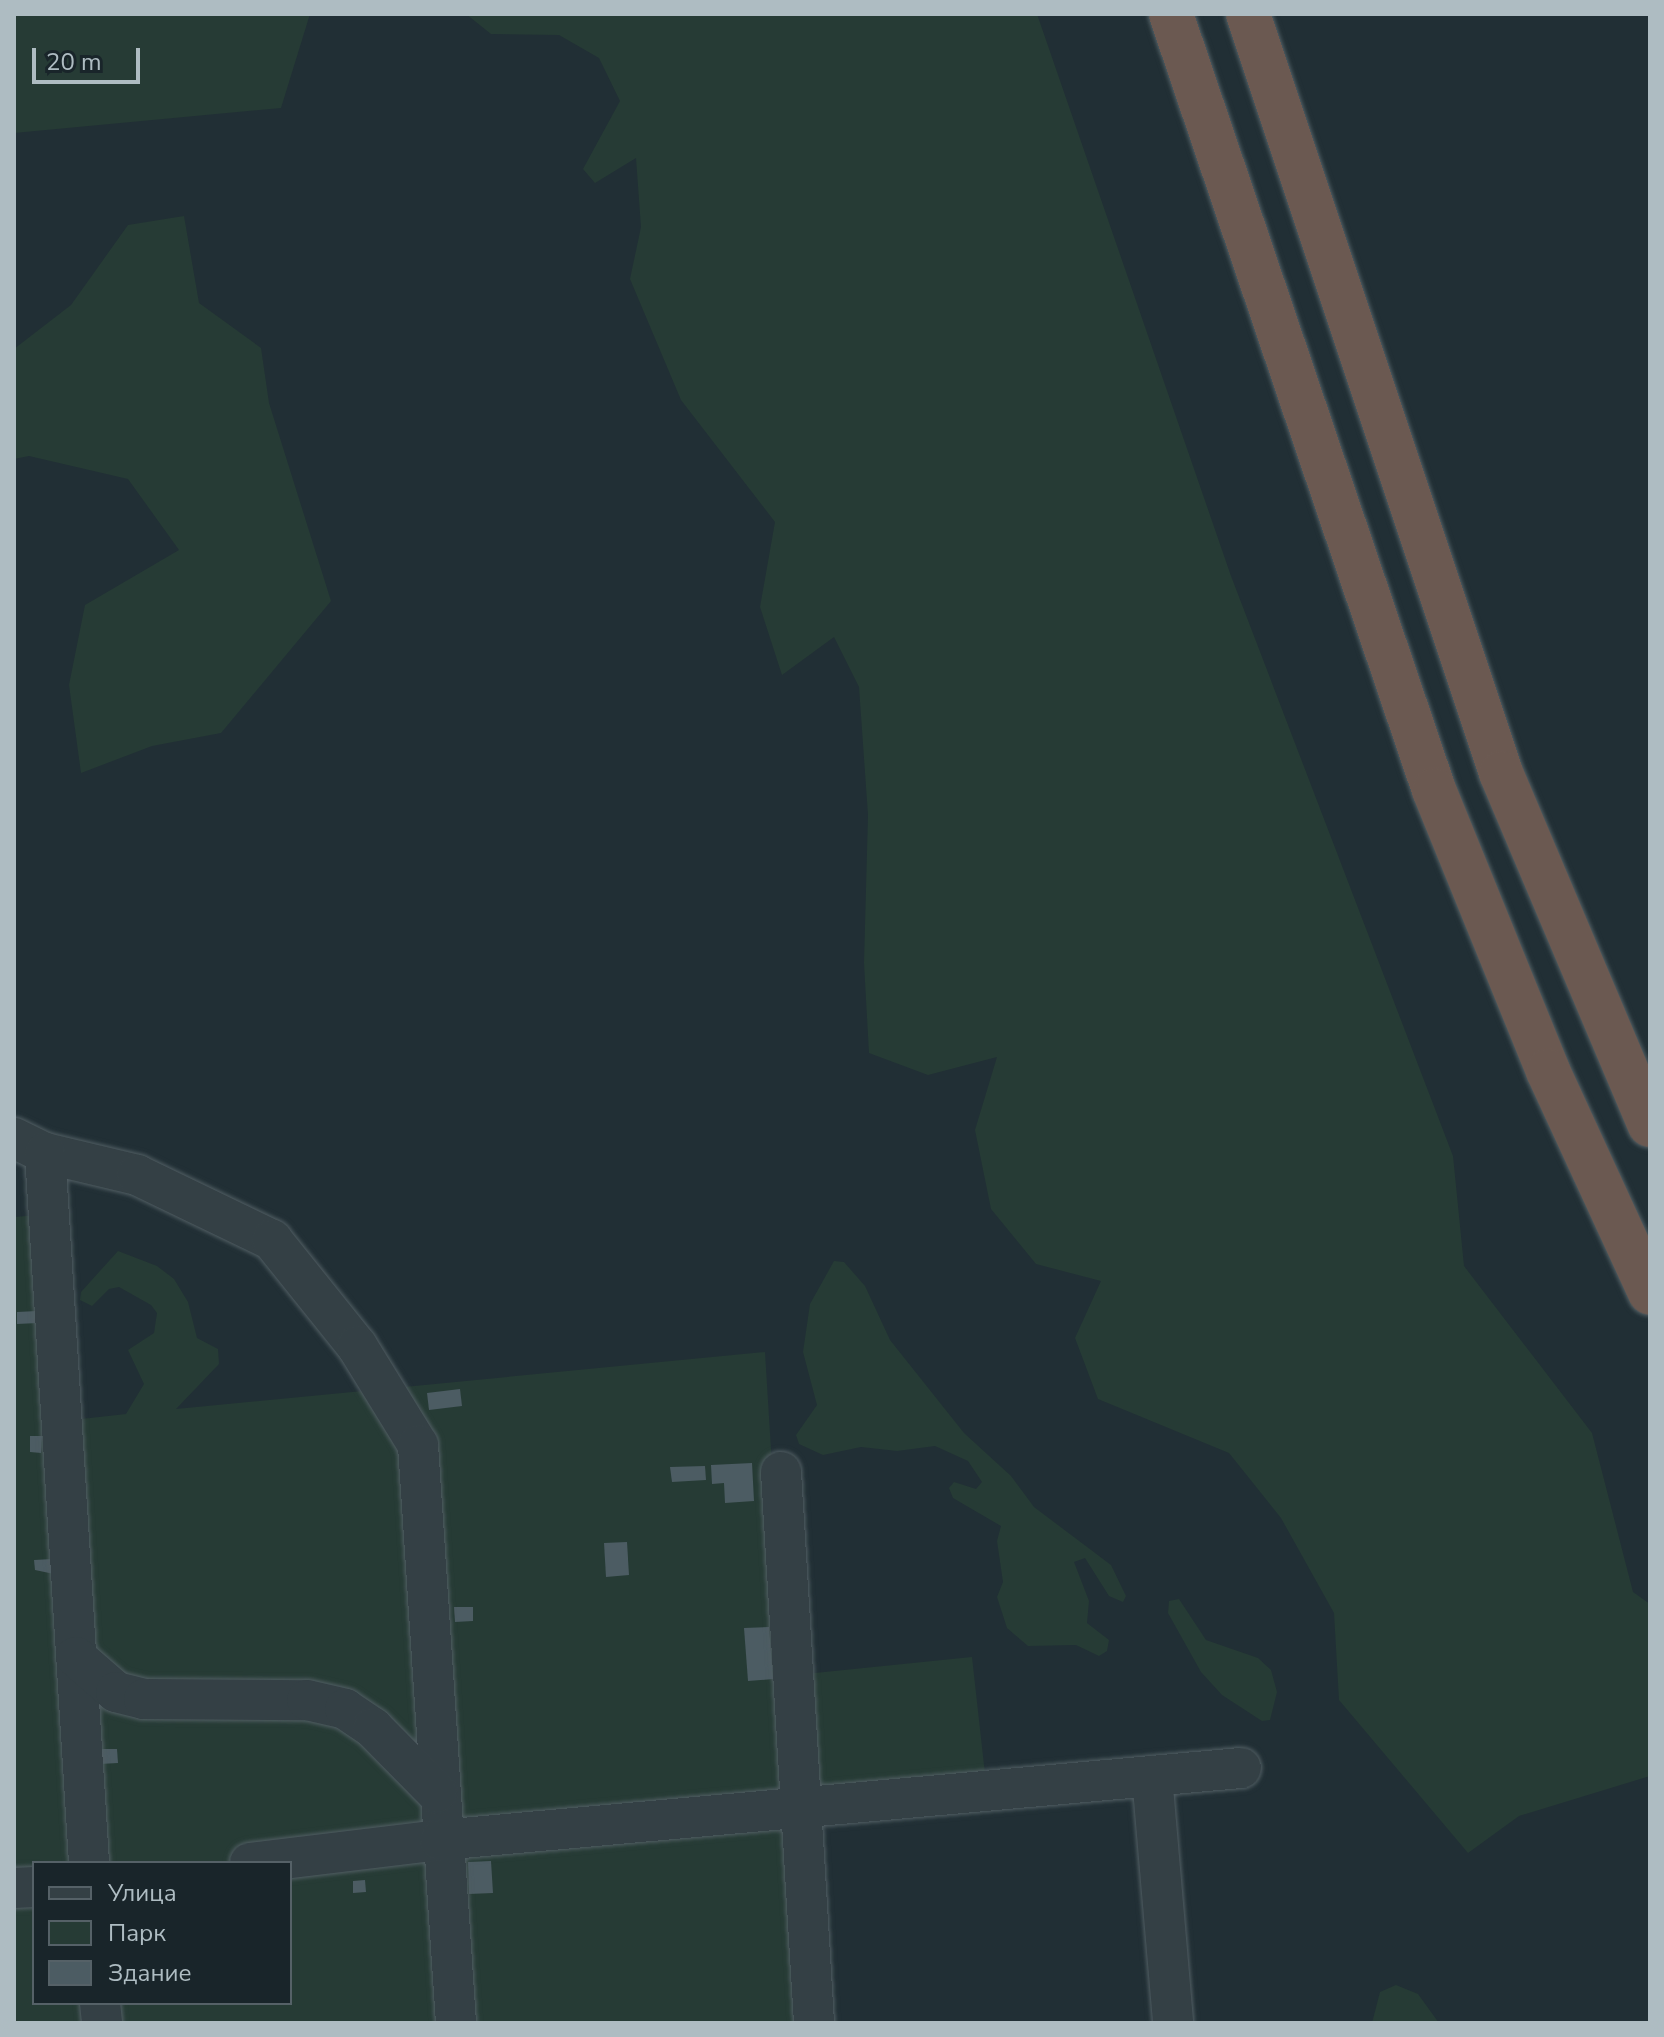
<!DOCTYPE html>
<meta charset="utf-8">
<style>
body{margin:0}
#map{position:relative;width:1664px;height:2037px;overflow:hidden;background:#212f35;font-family:"Nunito Sans",sans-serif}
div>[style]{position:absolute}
.green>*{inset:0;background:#263b35}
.building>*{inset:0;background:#4c5c63}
.roads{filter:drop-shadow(0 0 2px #515e63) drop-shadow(0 0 2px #515e63)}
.minor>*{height:40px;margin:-20px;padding:0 20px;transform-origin:20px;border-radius:20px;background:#344045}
.highway>*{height:44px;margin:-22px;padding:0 22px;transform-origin:22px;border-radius:22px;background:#6b5951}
span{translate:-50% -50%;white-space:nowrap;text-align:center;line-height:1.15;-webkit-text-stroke:6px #19252a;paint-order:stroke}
.frame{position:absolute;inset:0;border:16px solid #aebcc2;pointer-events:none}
.legend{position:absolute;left:32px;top:1861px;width:260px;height:144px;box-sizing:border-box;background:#19252a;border:2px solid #556167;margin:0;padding:10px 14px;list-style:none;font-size:24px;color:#aebcc2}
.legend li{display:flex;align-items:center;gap:16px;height:40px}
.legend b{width:40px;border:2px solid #556167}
.scale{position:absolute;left:32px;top:48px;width:108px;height:36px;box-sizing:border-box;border:4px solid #aebcc2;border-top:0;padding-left:10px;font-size:24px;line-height:28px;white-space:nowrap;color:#aebcc2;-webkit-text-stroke:6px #19252a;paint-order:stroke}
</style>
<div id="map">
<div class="green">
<div style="clip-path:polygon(14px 14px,310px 14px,281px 108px,14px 133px)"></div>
<div style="clip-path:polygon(466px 14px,1037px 14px,1231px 576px,1453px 1156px,1464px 1266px,1592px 1433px,1633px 1592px,1650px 1604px,1650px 1776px,1519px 1816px,1468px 1853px,1339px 1700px,1334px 1613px,1281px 1518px,1229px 1453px,1098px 1399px,1075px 1338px,1101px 1281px,1036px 1264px,991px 1209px,975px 1130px,997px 1057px,928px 1075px,869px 1053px,864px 963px,868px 815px,859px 687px,834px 637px,782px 675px,760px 607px,775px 522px,681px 400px,630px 279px,641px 227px,636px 158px,595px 183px,583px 169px,620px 101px,599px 58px,559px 35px,491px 34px)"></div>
<div style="clip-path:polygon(184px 216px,199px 303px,261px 348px,269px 403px,331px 601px,221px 733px,152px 746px,81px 773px,69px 685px,85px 605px,179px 550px,128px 479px,29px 456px,14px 459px,14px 349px,71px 305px,128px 225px)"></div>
<div style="clip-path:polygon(evenodd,65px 1213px,81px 1419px,126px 1414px,144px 1384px,128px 1350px,154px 1333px,157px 1313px,151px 1305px,119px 1287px,109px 1289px,92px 1306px,80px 1300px,81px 1292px,118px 1251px,157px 1266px,174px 1279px,188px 1302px,197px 1338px,218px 1349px,219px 1364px,176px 1409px,765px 1352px,785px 1676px,972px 1657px,985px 1774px,811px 1796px,831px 2023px,14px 2023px,14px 1217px,65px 1213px,34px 1863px,290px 1863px,290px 2003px,34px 2003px,34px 1863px)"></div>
<div style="clip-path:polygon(834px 1261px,844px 1262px,865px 1286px,890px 1340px,964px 1433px,1011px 1476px,1034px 1507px,1111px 1565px,1126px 1596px,1123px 1602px,1109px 1596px,1085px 1558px,1074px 1562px,1089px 1601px,1087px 1623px,1109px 1640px,1107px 1651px,1099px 1656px,1076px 1645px,1028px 1646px,1007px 1628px,997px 1597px,1003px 1582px,997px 1541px,1001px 1526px,953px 1498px,949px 1488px,954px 1482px,976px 1489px,982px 1482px,968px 1461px,935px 1446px,897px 1451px,861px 1447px,823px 1455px,799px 1444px,796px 1435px,817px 1405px,803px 1352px,810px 1304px)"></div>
<div style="clip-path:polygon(1179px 1599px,1206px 1640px,1258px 1658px,1271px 1670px,1277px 1692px,1270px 1720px,1262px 1721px,1222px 1695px,1201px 1672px,1168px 1613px,1169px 1601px)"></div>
<div style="clip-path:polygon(1396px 1985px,1418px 1994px,1439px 2023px,1372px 2023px,1380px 1992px)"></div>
</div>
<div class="building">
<div style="clip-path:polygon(37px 1311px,38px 1323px,17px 1324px,17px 1312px)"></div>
<div style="clip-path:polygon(460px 1389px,462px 1406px,429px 1410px,427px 1393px)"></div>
<div style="clip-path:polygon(30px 1436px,42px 1436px,41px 1453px,30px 1452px)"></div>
<div style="clip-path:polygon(752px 1463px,754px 1501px,725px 1503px,724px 1483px,712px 1484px,711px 1465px)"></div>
<div style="clip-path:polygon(705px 1466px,706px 1480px,672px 1482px,670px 1467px)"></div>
<div style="clip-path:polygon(627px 1542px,629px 1575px,606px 1577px,604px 1543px)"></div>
<div style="clip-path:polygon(52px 1559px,54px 1574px,35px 1570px,34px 1560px)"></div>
<div style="clip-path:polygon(454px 1607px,473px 1607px,473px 1621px,455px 1622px)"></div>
<div style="clip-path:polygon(769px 1627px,773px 1679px,748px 1681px,744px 1628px)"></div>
<div style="clip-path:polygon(100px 1749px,117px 1749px,118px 1763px,100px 1764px)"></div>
<div style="clip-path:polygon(491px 1861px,493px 1893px,469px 1894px,468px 1862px)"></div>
<div style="clip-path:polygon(365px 1880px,366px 1892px,353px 1893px,353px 1881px)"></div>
</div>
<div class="roads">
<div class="minor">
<div style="left:14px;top:1138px;width:34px;rotate:26deg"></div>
<div style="left:45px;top:1153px;width:95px;rotate:13.4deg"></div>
<div style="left:137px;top:1175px;width:150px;rotate:25.7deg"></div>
<div style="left:272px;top:1240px;width:136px;rotate:51.3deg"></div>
<div style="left:357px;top:1346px;width:116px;rotate:58.4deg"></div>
<div style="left:418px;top:1445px;width:579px;rotate:86.24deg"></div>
<div style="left:45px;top:1153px;width:711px;rotate:86.45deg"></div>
<div style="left:781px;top:1472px;width:552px;rotate:86.57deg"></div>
<div style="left:76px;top:1657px;width:53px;rotate:41.2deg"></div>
<div style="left:116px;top:1692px;width:29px;rotate:14deg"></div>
<div style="left:144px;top:1699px;width:163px;rotate:0.4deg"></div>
<div style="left:307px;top:1700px;width:39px;rotate:13deg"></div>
<div style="left:345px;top:1709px;width:34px;rotate:34deg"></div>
<div style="left:373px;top:1728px;width:91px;rotate:45.4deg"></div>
<div style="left:1152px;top:1776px;width:248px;rotate:85.1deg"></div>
<div style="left:250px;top:1863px;width:191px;rotate:-6.9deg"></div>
<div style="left:440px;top:1840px;width:804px;rotate:-5.14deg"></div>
<div style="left:14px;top:1888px;width:20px;rotate:-3deg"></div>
<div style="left:100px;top:2003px;width:20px;rotate:84deg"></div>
</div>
<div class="highway">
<div style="left:1171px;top:14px;width:819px;rotate:71.28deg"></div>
<div style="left:1434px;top:790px;width:303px;rotate:67.9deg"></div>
<div style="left:1548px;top:1071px;width:244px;rotate:65.3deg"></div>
<div style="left:1248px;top:14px;width:800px;rotate:71.57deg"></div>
<div style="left:1501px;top:773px;width:382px;rotate:67.1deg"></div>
</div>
</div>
<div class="frame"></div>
<ul class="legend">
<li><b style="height:10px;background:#344045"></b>Улица</li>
<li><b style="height:22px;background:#263b35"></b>Парк</li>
<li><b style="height:22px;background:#4c5c63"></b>Здание</li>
</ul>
<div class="scale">20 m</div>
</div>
